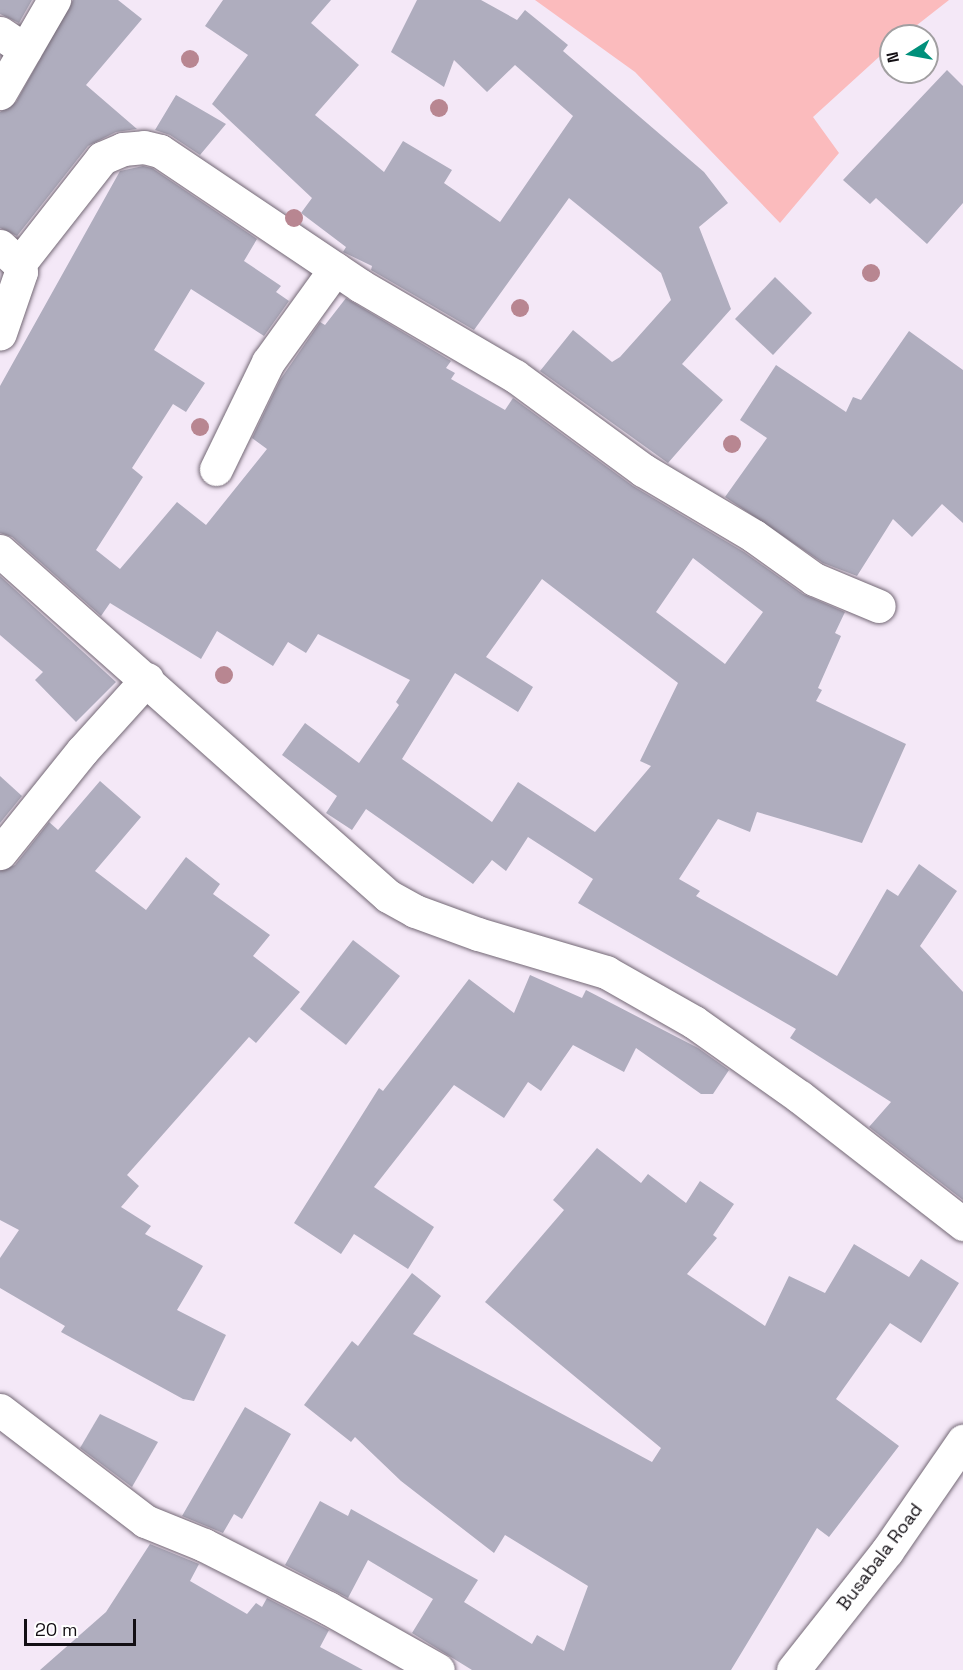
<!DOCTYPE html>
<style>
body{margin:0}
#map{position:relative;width:963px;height:1670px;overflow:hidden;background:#f4e8f7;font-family:"Space Grotesk",sans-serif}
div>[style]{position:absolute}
.green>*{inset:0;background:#fbbbbd}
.building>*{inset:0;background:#afadbe}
.roads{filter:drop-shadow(0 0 2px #736875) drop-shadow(0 0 2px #736875)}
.minor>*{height:33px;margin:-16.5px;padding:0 16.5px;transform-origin:16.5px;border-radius:16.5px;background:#fff}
.trees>*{width:18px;height:18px;margin:-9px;border-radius:50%;background:#b88691}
span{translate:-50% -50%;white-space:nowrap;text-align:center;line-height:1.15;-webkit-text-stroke:5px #fff;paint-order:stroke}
.street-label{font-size:18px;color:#130f14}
.north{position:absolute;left:879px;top:24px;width:60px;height:60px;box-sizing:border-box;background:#fff;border:2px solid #a19fa1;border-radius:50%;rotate:259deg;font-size:16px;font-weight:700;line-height:24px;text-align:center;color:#130f14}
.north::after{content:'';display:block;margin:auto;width:21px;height:27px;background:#00907b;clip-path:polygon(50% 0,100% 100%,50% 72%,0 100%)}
.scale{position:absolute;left:24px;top:1619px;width:112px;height:27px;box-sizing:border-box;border:3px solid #130f14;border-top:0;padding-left:8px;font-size:18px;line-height:21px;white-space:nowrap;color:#130f14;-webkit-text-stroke:4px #fff;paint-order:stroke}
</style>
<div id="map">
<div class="green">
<div style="clip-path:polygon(535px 0,949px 0,903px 36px,891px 36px,891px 46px,813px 117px,839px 153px,780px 223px,635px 72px)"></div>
</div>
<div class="building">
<div style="clip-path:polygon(0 0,32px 0,19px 23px,0 14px)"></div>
<div style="clip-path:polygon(73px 0,118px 0,142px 19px,86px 85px,137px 129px,116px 132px,88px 146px,17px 236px,0 228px,0 112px,16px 102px)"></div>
<div style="clip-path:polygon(223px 0,331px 0,311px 23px,359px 65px,315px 115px,384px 172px,403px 141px,452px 170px,444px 183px,500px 222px,573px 116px,515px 65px,487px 92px,454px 60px,444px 87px,391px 52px,417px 0,481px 0,517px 20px,525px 10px,568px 45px,563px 51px,704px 172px,728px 203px,699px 227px,731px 309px,682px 364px,723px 400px,668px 463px,540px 371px,573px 330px,612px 362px,620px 357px,671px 300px,661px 273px,569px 198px,474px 330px,371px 270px,372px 266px,343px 252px,346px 247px,301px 213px,312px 198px,212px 104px,248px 55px,205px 26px)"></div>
<div style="clip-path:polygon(947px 70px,963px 86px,963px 203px,927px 244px,876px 198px,870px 204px,843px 180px)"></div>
<div style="clip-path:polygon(176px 95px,226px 124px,200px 155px,170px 135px,155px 130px)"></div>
<div style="clip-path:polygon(evenodd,143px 166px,152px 168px,257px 239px,244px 261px,281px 286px,276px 292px,289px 301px,264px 336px,191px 289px,154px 350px,205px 383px,186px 412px,173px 404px,132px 468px,143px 477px,96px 550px,120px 569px,177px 502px,206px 525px,267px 449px,252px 438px,280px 380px,320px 322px,325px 325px,346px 298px,451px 361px,446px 368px,455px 373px,451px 379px,505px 410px,513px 398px,633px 486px,744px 552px,803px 594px,845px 612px,835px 633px,841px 636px,818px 688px,822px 690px,816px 701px,906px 744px,862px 843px,757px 812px,750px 832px,718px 819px,679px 879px,700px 891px,696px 896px,837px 976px,887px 889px,898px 896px,919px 864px,957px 891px,920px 946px,963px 992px,963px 1200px,869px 1127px,891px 1102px,790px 1038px,796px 1029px,578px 903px,593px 879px,528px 837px,506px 871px,492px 860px,473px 884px,366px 809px,352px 830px,326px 813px,337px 796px,282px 755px,305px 723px,359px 763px,399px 705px,396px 702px,410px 680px,318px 634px,306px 653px,288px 642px,273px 666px,217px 631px,201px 659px,110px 603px,101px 616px,12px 537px,0 533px,0 386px,120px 171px,143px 166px,693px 558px,763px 612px,725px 664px,656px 612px,693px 558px,143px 166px,542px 579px,678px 683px,640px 761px,651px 766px,595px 832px,518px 782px,492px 822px,402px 759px,455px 673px,518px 712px,533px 687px,486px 657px,542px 579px)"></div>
<div style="clip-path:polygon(775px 277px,812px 313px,773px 355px,735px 319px)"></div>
<div style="clip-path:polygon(909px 331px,963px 370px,963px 523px,942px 504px,912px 537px,893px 519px,857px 576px,823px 563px,725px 497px,767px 438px,740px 420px,776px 365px,846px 412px,853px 397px,861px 400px)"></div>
<div style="clip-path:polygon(0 576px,116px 682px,76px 722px,35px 680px,43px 672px,0 635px)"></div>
<div style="clip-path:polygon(0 776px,22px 796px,0 823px)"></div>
<div style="clip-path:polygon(100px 781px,141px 817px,95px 871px,146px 910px,186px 857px,220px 884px,213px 894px,270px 935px,253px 956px,300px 992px,256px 1043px,249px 1037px,127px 1175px,139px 1186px,121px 1207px,151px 1226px,145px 1234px,203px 1266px,177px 1310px,226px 1335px,194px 1401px,183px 1399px,61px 1332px,65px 1326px,0 1288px,0 1258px,19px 1230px,0 1220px,0 871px,15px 865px,49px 822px,58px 830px)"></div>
<div style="clip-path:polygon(353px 940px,400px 976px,346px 1045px,300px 1009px)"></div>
<div style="clip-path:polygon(530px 975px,582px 998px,586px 990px,698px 1048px,729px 1070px,713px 1094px,701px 1094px,636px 1048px,624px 1072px,573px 1045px,541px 1091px,528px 1082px,504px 1118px,454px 1085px,374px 1187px,434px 1227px,408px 1269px,354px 1234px,341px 1254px,294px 1223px,379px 1088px,383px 1091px,469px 979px,514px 1013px)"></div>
<div style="clip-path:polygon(597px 1148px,641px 1183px,648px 1174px,686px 1203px,700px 1181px,734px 1204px,713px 1235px,717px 1238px,687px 1274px,765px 1326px,789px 1276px,825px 1293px,854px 1244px,909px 1277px,921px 1259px,959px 1283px,921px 1343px,890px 1323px,836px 1399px,899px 1446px,829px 1537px,817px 1528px,731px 1670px,472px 1670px,412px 1633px,433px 1599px,368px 1560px,348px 1598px,285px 1565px,320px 1501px,348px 1516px,351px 1509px,478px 1580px,464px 1602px,532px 1644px,537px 1635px,564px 1651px,588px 1586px,505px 1535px,494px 1553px,401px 1481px,355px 1437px,351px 1442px,304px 1405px,352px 1341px,358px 1346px,412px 1273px,441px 1296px,413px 1334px,652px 1462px,661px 1448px,485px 1302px,564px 1210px,553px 1200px)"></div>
<div style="clip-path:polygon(245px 1407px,291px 1434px,242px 1519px,234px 1514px,223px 1533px,182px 1516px)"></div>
<div style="clip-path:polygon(100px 1414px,158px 1442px,132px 1487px,80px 1448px)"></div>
<div style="clip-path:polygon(150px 1544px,199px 1564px,190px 1581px,247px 1614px,256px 1603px,262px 1607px,267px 1598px,329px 1630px,320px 1647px,363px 1670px,40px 1670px,106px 1612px)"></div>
</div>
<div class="roads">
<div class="minor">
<div style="left:0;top:33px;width:30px;rotate:34deg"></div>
<div style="left:0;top:93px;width:108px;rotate:-59.9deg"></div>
<div style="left:0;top:246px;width:26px;rotate:43deg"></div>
<div style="left:19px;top:264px;width:8px;rotate:76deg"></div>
<div style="left:21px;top:272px;width:65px;rotate:109deg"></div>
<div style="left:19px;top:264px;width:135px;rotate:-51.9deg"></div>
<div style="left:102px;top:158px;width:23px;rotate:-23deg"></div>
<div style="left:123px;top:149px;width:21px;rotate:-5deg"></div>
<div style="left:144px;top:147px;width:16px;rotate:14deg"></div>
<div style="left:160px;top:151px;width:242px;rotate:33.9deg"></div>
<div style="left:361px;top:286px;width:178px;rotate:30.3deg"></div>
<div style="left:515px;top:376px;width:159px;rotate:36.3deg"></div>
<div style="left:643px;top:470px;width:129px;rotate:30.7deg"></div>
<div style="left:754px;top:536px;width:74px;rotate:35.6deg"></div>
<div style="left:814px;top:579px;width:70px;rotate:22.6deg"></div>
<div style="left:216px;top:469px;width:119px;rotate:-64.1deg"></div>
<div style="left:268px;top:362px;width:115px;rotate:-54.2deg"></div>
<div style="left:0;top:551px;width:519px;rotate:41.64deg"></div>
<div style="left:388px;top:896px;width:31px;rotate:29deg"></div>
<div style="left:415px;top:911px;width:67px;rotate:20.1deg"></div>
<div style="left:478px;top:934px;width:134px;rotate:16.5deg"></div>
<div style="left:606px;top:972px;width:101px;rotate:29.6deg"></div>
<div style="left:694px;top:1022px;width:130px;rotate:35.3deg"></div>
<div style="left:800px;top:1097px;width:207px;rotate:37.9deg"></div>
<div style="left:0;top:853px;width:131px;rotate:-51.2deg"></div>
<div style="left:82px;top:751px;width:97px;rotate:-47.9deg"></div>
<div style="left:0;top:1410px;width:183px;rotate:37.4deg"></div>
<div style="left:145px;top:1521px;width:64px;rotate:22.1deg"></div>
<div style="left:204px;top:1545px;width:139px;rotate:26.9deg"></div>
<div style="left:328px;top:1608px;width:126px;rotate:29.4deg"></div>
<div style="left:793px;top:1670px;width:152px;rotate:-51.7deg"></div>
<div style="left:887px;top:1551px;width:134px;rotate:-55.4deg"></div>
</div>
</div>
<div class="trees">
<div style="left:190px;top:59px"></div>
<div style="left:439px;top:108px"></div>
<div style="left:294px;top:218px"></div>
<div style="left:871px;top:273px"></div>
<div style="left:520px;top:308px"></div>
<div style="left:200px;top:427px"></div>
<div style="left:732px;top:444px"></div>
<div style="left:224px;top:675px"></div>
</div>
<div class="street-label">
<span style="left:880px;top:1557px;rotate:-53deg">Busabala Road</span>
</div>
<div class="north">N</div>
<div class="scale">20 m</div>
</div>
